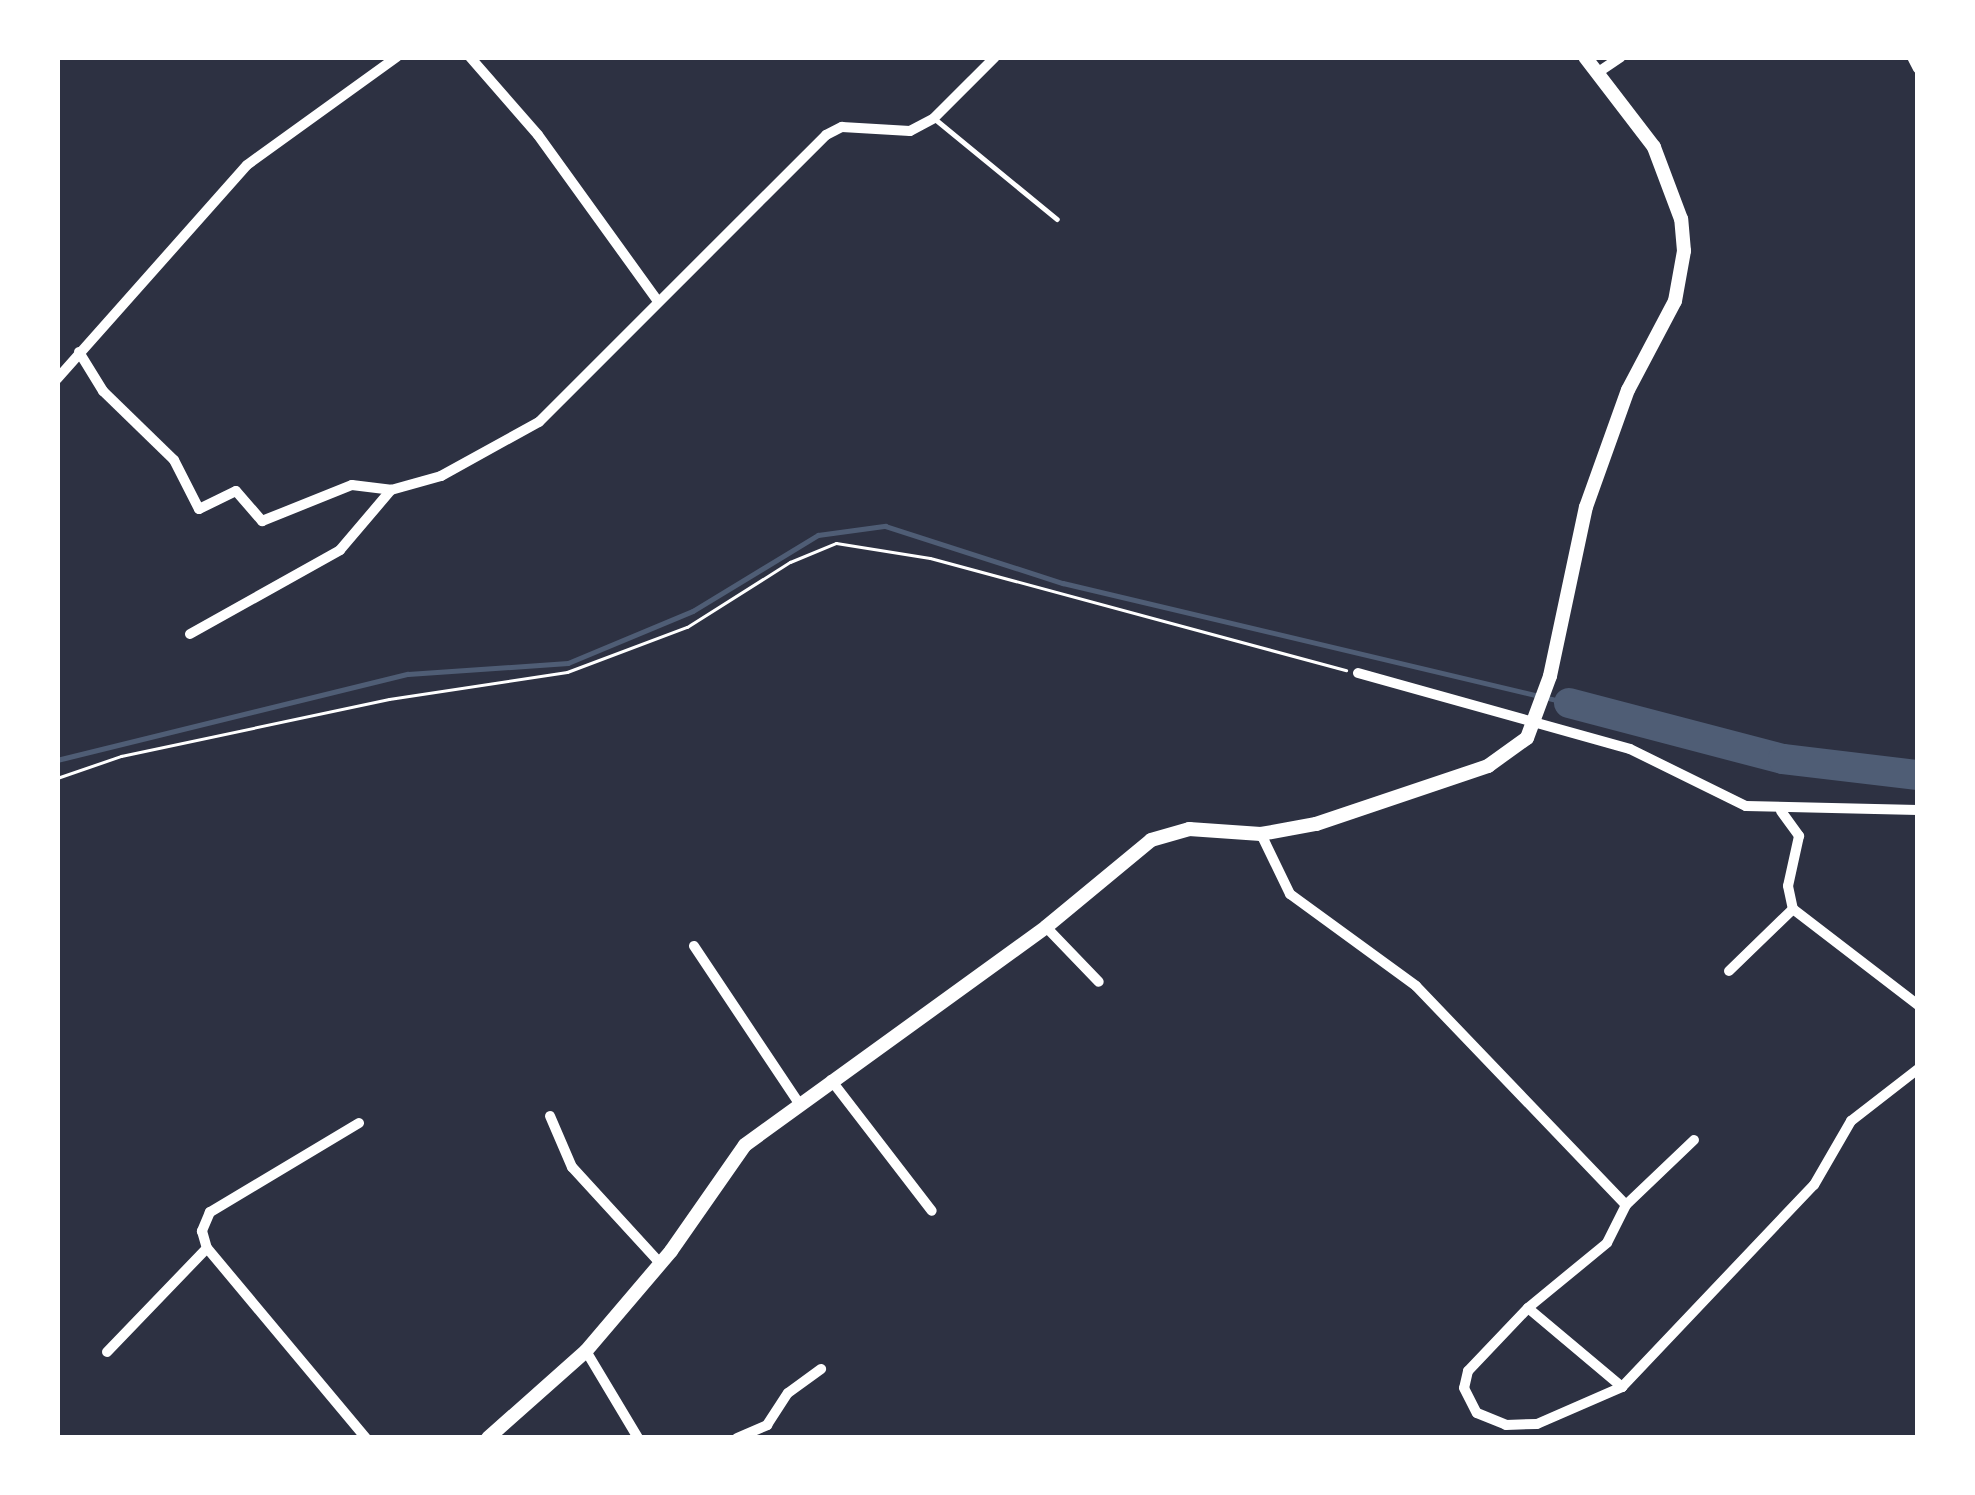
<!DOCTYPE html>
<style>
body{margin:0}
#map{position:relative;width:1975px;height:1495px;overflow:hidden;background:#2d3142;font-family:Poppins,sans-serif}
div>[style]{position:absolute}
.stream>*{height:4.5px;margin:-2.25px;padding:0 2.25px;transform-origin:2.25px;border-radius:2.25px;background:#4f5d75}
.river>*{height:30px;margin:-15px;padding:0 15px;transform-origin:15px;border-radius:15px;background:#4f5d75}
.path>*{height:3px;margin:-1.5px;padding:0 1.5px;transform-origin:1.5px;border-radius:1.5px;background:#fff}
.service>*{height:4.5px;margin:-2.25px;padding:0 2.25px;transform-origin:2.25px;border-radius:2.25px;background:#fff}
.minor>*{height:10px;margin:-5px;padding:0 5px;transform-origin:5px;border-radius:5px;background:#fff}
.tertiary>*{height:14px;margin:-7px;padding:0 7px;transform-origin:7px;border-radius:7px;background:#fff}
span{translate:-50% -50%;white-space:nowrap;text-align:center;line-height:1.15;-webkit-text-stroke:10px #fff;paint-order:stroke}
.frame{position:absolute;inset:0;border:60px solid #fff;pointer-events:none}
</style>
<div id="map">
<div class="stream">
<div style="left:57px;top:760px;width:361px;rotate:-13.8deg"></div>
<div style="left:408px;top:674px;width:160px;rotate:-3.9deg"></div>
<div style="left:568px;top:663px;width:135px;rotate:-22.6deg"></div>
<div style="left:693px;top:611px;width:146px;rotate:-31.3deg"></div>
<div style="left:818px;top:535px;width:68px;rotate:-7.7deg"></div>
<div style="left:885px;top:526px;width:187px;rotate:17.8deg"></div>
<div style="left:1063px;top:583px;width:520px;rotate:13.34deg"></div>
</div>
<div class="river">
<div style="left:1569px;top:703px;width:221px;rotate:14.7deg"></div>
<div style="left:1783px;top:759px;width:136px;rotate:6.8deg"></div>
</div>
<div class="path">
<div style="left:57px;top:778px;width:68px;rotate:-19deg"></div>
<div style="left:121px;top:756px;width:274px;rotate:-12deg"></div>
<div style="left:389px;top:699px;width:180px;rotate:-8.6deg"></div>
<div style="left:567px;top:672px;width:128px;rotate:-20.6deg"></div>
<div style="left:687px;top:627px;width:122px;rotate:-32.3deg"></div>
<div style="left:790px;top:562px;width:50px;rotate:-22.4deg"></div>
<div style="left:836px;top:543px;width:95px;rotate:9.1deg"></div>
<div style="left:930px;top:558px;width:431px;rotate:15.1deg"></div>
</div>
<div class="service">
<div style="left:934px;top:118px;width:159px;rotate:39.4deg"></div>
</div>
<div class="minor">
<div style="left:470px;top:57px;width:103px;rotate:48.9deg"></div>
<div style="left:538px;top:135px;width:203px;rotate:54.2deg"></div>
<div style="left:1912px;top:57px;width:13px;rotate:63deg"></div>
<div style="left:1600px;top:71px;width:25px;rotate:-34deg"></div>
<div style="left:79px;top:352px;width:46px;rotate:58.4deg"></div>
<div style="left:103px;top:391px;width:99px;rotate:44.2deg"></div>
<div style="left:174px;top:460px;width:55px;rotate:63deg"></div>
<div style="left:199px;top:509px;width:41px;rotate:-25.9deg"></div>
<div style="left:236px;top:491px;width:40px;rotate:49deg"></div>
<div style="left:262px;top:521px;width:97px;rotate:-21.8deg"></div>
<div style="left:352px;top:485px;width:39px;rotate:7deg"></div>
<div style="left:391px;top:490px;width:52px;rotate:-15.6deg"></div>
<div style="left:441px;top:476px;width:112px;rotate:-28.9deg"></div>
<div style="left:539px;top:422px;width:406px;rotate:-45deg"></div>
<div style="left:826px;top:135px;width:18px;rotate:-27deg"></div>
<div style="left:842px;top:127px;width:68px;rotate:3.4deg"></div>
<div style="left:910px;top:131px;width:27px;rotate:-28deg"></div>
<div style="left:934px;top:118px;width:86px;rotate:-45deg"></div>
<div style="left:57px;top:379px;width:286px;rotate:-48.4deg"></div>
<div style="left:247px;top:165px;width:185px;rotate:-35.8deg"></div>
<div style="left:190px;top:634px;width:172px;rotate:-29.2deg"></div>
<div style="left:340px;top:550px;width:79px;rotate:-49.6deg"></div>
<div style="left:1358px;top:673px;width:282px;rotate:15.6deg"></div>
<div style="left:1630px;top:749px;width:129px;rotate:26.2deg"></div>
<div style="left:1746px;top:806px;width:172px;rotate:1.3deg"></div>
<div style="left:1781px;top:811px;width:31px;rotate:54deg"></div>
<div style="left:1799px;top:836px;width:51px;rotate:102.4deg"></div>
<div style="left:1788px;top:886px;width:24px;rotate:78deg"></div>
<div style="left:1793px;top:909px;width:158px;rotate:37.5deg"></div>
<div style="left:1261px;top:834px;width:67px;rotate:64.2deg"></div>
<div style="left:1290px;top:894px;width:156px;rotate:36.1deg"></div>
<div style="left:1416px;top:986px;width:303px;rotate:46.2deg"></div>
<div style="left:1046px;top:927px;width:76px;rotate:46.1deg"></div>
<div style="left:694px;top:946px;width:187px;rotate:56.3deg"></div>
<div style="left:1729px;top:971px;width:89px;rotate:-44.1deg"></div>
<div style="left:831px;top:1080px;width:165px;rotate:52.4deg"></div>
<div style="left:550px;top:1116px;width:56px;rotate:66.7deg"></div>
<div style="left:572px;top:1167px;width:130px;rotate:47.5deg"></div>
<div style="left:359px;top:1123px;width:174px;rotate:149.1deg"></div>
<div style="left:210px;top:1212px;width:21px;rotate:113deg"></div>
<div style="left:202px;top:1231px;width:18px;rotate:74deg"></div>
<div style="left:207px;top:1248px;width:248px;rotate:50.1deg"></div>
<div style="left:1694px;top:1140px;width:94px;rotate:136.3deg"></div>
<div style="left:1626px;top:1205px;width:42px;rotate:116.6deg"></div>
<div style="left:1607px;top:1243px;width:102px;rotate:140.6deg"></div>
<div style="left:1528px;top:1308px;width:123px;rotate:40deg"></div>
<div style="left:1622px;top:1387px;width:279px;rotate:-46.5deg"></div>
<div style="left:1814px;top:1185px;width:74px;rotate:-60deg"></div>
<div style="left:1851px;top:1121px;width:85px;rotate:-37.8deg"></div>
<div style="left:1528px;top:1308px;width:87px;rotate:133.6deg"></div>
<div style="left:1468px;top:1371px;width:17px;rotate:103deg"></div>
<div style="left:1464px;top:1388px;width:28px;rotate:63deg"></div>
<div style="left:1477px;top:1413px;width:31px;rotate:22deg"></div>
<div style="left:1506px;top:1425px;width:31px;rotate:-2deg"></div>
<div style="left:1537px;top:1424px;width:93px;rotate:-23.5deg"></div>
<div style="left:586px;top:1351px;width:101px;rotate:59.1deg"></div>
<div style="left:107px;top:1352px;width:144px;rotate:-46.1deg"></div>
<div style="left:737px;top:1438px;width:33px;rotate:-23deg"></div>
<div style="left:767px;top:1425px;width:38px;rotate:-57deg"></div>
<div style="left:788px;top:1393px;width:41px;rotate:-36deg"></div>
</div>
<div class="tertiary">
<div style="left:488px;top:1438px;width:131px;rotate:-41.6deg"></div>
<div style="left:586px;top:1351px;width:131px;rotate:-49.6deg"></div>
<div style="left:671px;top:1251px;width:129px;rotate:-55.1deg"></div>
<div style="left:745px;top:1145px;width:372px;rotate:-35.9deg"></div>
<div style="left:1046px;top:927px;width:136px;rotate:-39.6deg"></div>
<div style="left:1151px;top:840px;width:40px;rotate:-16deg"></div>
<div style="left:1189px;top:829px;width:72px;rotate:4deg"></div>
<div style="left:1261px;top:834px;width:56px;rotate:-10.3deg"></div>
<div style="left:1316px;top:824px;width:182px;rotate:-18.6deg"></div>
<div style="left:1488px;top:766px;width:48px;rotate:-35.7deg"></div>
<div style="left:1527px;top:738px;width:66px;rotate:-69.6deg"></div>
<div style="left:1550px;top:676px;width:173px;rotate:-78deg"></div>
<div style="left:1586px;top:507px;width:124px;rotate:-70.3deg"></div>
<div style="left:1628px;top:390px;width:101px;rotate:-62.2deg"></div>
<div style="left:1675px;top:301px;width:51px;rotate:-79.8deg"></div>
<div style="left:1684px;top:251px;width:32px;rotate:-95deg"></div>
<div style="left:1681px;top:219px;width:77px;rotate:-110.6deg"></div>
<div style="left:1654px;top:147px;width:113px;rotate:-127.5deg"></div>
</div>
<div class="frame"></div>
</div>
